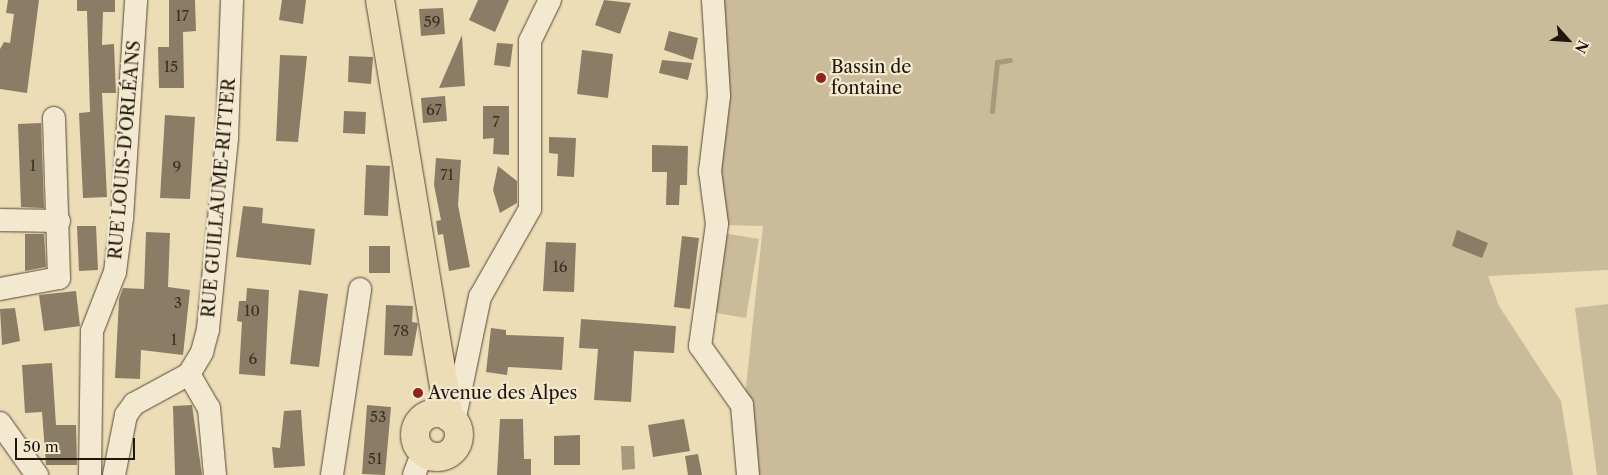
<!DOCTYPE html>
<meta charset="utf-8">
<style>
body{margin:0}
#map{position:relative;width:1608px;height:475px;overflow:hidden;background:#edddb7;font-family:"Libre Caslon Text",serif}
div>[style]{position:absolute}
.green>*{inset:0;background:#cabb9a}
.water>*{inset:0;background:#a7997d}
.stream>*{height:5px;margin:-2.5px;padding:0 2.5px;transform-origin:2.5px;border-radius:2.5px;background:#a7997d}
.building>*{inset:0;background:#8b7d65}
.roads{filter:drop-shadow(0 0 1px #534837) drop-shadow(0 0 1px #534837)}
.minor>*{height:22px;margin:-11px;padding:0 11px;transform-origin:11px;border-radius:11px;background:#f3e9d0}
.major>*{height:28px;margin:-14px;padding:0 14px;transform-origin:14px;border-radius:14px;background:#edddb7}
.major>.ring{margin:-14px;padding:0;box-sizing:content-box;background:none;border:28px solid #edddb7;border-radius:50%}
.dots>*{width:14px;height:14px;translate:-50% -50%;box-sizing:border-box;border:2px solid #f3e9d0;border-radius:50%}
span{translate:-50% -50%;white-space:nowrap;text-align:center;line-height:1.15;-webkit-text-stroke:4.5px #f3e9d0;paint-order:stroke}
.number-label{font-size:15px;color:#3b3022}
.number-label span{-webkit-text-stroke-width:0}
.poi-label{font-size:18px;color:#20160c}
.left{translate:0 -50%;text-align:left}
.street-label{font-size:18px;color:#20160c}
.north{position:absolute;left:1543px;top:15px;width:50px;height:50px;-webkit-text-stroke:4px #f3e9d0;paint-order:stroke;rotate:116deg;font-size:14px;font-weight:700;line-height:20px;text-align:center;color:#20160c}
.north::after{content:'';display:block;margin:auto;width:18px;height:22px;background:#20160c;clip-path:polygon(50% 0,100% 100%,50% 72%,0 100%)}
.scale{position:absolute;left:15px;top:438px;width:120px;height:22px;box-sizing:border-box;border:2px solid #20160c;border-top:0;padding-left:6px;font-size:15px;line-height:18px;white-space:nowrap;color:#20160c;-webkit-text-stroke:4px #f3e9d0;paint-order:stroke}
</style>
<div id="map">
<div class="green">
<div style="clip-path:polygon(716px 0,1608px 0,1608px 270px,1488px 276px,1499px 306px,1561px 401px,1573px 475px,750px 475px,744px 406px,763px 226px,719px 225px)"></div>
<div style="clip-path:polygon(723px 233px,759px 239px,746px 318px,711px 312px)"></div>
<div style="clip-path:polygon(1608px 304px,1608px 475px,1597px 475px,1575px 308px)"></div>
</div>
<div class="water">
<div style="clip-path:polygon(621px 446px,634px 446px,635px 469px,622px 470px)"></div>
</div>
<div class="stream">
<div style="left:992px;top:111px;width:49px;rotate:-84.2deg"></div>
<div style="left:997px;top:62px;width:13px;rotate:-9deg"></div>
</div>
<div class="building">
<div style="clip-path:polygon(8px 0,39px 0,27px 93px,0 89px,0 49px,4px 42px,10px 43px,14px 14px,6px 13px)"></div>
<div style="clip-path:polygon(77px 0,115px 0,115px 12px,103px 12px,102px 45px,114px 44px,116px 93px,102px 93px,107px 197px,83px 198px,79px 113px,90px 112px,87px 11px,77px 11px)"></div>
<div style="clip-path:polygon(169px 0,195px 0,196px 31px,183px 32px,184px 88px,159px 88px,158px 47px,169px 47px)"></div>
<div style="clip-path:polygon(282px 0,306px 0,303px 24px,279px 20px)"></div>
<div style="clip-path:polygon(478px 0,509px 0,495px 32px,469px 20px)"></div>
<div style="clip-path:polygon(604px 0,631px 3px,620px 34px,595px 25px)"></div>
<div style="clip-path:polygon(443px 8px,445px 34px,421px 36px,419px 9px)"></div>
<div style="clip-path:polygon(669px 31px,698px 38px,693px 60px,664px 50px)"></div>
<div style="clip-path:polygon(462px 35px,465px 86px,439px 88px)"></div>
<div style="clip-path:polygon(497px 43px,513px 44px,510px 67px,494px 65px)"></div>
<div style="clip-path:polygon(582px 50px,613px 54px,608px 98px,577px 94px)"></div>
<div style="clip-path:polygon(280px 55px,307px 56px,298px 142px,276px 141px)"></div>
<div style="clip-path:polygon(349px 56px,373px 57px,371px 84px,348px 82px)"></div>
<div style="clip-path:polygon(662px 60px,692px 63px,688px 80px,659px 73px)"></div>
<div style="clip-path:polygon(445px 96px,447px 121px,423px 123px,421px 98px)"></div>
<div style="clip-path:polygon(483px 106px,509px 106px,509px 155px,493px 154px,494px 138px,483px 139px)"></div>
<div style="clip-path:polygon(344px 111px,366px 112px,365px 134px,343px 133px)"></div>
<div style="clip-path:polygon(165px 115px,195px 117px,190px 199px,160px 198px)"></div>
<div style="clip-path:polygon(41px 123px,44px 208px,21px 207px,18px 124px)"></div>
<div style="clip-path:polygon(549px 137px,576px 138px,574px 177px,557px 176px,558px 154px,549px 153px)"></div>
<div style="clip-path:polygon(652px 145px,688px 146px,687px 185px,680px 185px,679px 205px,666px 205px,667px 172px,652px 172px)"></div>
<div style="clip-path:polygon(436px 158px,461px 160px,458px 205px,470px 267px,449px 271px,443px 234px,438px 235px,436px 221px,441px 220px,434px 185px)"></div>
<div style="clip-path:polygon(366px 165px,390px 166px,388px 216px,364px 215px)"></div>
<div style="clip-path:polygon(498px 166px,517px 181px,517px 203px,500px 213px,493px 190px)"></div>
<div style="clip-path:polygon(243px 206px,263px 208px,262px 223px,315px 229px,311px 265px,236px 257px)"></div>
<div style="clip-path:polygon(77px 226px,96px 226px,98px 270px,79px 271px)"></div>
<div style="clip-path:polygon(1457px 230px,1488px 243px,1482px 258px,1452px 246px)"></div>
<div style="clip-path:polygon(146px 232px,170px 233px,168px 287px,190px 290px,183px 355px,141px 350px,140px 379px,115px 378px,119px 299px,123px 288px,144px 289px)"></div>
<div style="clip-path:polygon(25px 234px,44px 234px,46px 267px,25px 271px)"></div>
<div style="clip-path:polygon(682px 236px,699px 238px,690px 309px,674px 307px)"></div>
<div style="clip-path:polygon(546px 242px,576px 243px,574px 292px,543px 291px)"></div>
<div style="clip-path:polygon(369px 246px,390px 246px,390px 273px,369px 273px)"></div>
<div style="clip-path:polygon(247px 288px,269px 290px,265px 376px,239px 374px,242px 322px,237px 321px,239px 301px,246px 301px)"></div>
<div style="clip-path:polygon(299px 290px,328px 294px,319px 367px,290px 364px)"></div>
<div style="clip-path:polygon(76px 291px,80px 326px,44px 331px,39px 295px)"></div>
<div style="clip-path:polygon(386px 305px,413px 306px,412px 322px,418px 323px,412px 356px,384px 355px)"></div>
<div style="clip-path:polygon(15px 308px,20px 341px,2px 345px,0 309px)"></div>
<div style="clip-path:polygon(581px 319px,676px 326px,674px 353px,634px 351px,631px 402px,594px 400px,598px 349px,579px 348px)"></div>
<div style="clip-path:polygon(491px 328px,506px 330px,506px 335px,564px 337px,562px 370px,508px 367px,507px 375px,486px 372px)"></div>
<div style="clip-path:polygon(52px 363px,56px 425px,76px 425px,77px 465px,46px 465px,42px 412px,25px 413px,22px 365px)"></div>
<div style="clip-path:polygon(192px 405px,202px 475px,175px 475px,173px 406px)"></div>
<div style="clip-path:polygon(367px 405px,391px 407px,385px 475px,362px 474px)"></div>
<div style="clip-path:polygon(301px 410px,305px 466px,274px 468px,272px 447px,280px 448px,284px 411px)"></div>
<div style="clip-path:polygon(500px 419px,523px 419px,524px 459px,531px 459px,531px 475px,497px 475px)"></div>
<div style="clip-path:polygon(684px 419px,690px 451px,653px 457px,648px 425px)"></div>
<div style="clip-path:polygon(580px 435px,580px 465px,554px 465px,554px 436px)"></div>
<div style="clip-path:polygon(698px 454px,702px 475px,688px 475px,685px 456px)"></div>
</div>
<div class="roads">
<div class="minor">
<div style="left:713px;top:0;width:96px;rotate:86.4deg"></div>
<div style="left:719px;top:96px;width:76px;rotate:96.8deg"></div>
<div style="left:710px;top:171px;width:53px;rotate:82.5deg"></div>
<div style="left:717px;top:224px;width:123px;rotate:97.9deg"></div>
<div style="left:700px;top:346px;width:72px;rotate:54.6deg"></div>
<div style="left:742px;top:405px;width:70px;rotate:85.1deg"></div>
<div style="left:0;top:220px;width:59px;rotate:1deg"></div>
<div style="left:0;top:289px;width:60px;rotate:-10.6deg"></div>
<div style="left:59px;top:278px;width:160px;rotate:-91.8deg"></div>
<div style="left:189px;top:374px;width:39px;rotate:60deg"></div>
<div style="left:209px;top:408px;width:67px;rotate:84.9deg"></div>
<div style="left:454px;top:422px;width:128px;rotate:-78.3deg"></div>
<div style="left:480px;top:297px;width:101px;rotate:-60.4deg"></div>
<div style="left:530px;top:209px;width:168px;rotate:-90deg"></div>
<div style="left:530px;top:41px;width:46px;rotate:-64deg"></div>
<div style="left:0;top:423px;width:64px;rotate:54.6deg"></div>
<div style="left:90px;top:475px;width:144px;rotate:-89.2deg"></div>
<div style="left:92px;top:331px;width:63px;rotate:-68.7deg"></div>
<div style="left:115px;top:272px;width:54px;rotate:-82.6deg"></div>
<div style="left:122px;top:218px;width:218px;rotate:-86.3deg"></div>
<div style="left:114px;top:475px;width:61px;rotate:-78.7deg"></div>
<div style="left:126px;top:415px;width:14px;rotate:-54deg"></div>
<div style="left:134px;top:404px;width:63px;rotate:-28.6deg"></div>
<div style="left:189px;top:374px;width:26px;rotate:-59deg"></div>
<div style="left:202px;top:352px;width:24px;rotate:-75deg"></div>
<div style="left:208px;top:329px;width:193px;rotate:-84.3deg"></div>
<div style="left:227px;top:137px;width:137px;rotate:-87.9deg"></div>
<div style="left:332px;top:475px;width:188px;rotate:-81.4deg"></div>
<div style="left:414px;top:475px;width:25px;rotate:-69deg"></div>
</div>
<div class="major">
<div style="left:380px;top:0;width:423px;rotate:80.6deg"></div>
<div class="ring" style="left:415px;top:413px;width:16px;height:16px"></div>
</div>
</div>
<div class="dots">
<div style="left:821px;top:78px;background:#8f2418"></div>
<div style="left:418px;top:393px;background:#8f2418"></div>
</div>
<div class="number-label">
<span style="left:182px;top:16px">17</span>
<span style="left:432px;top:22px">59</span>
<span style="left:171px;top:67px">15</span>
<span style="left:434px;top:110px">67</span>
<span style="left:496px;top:122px">7</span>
<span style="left:33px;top:166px">1</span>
<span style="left:177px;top:167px">9</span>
<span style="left:447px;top:175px">71</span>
<span style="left:560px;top:267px">16</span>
<span style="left:178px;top:303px">3</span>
<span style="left:252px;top:311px">10</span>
<span style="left:401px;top:331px">78</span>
<span style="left:174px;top:340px">1</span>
<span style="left:253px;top:359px">6</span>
<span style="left:378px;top:417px">53</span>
<span style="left:375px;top:459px">51</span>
</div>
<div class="poi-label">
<span class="left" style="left:831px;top:78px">Bassin de<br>fontaine</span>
<span class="left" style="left:428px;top:393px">Avenue des Alpes</span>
</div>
<div class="street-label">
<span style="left:125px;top:150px;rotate:-85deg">RUE LOUIS-D'ORLÉANS</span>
<span style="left:219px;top:198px;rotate:-85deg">RUE GUILLAUME-RITTER</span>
</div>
<div class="north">N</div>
<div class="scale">50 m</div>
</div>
